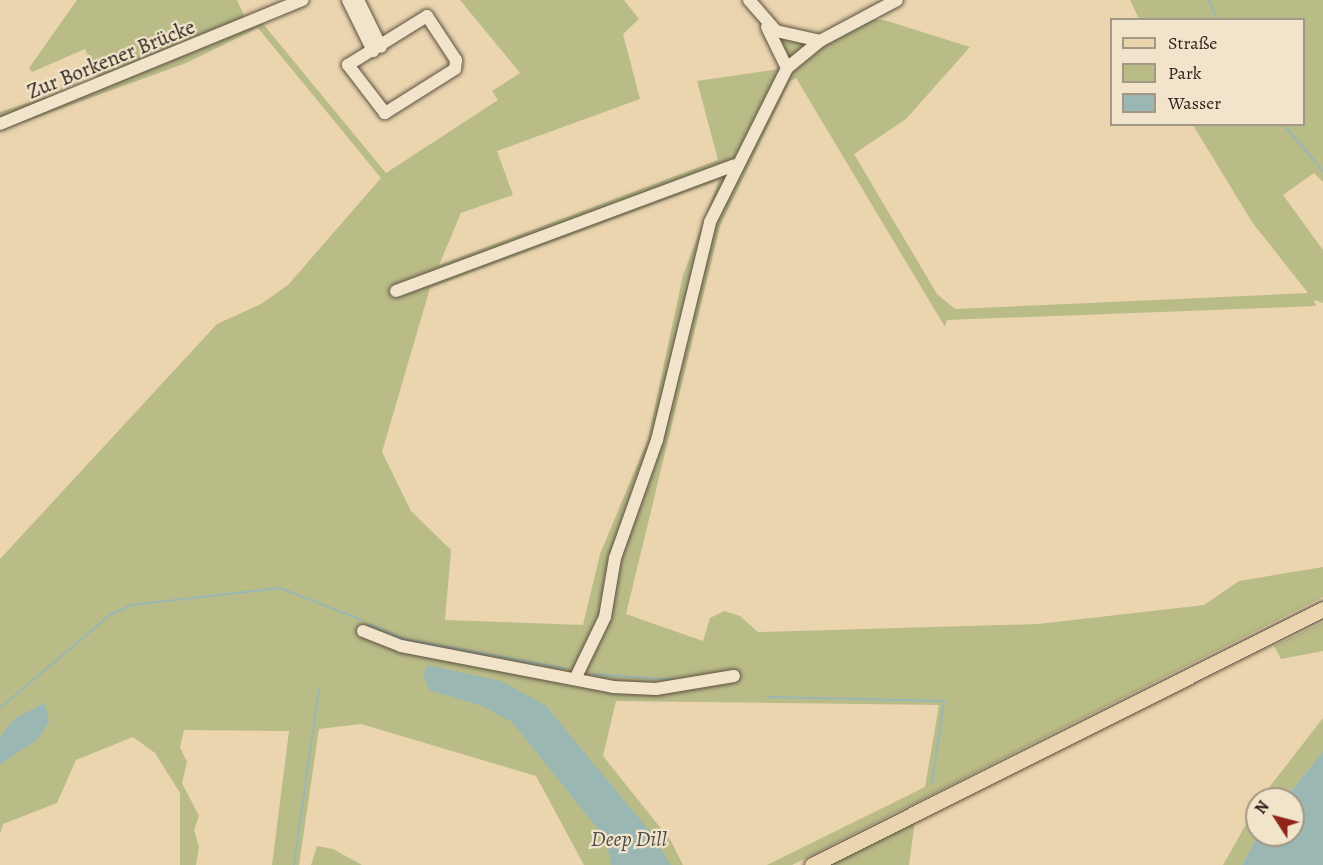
<!DOCTYPE html>
<meta charset="utf-8">
<style>
body{margin:0}
#map{position:relative;width:1323px;height:865px;overflow:hidden;background:#ead5af;font-family:Alegreya,serif}
div>[style]{position:absolute}
.green>*{inset:0;background:#babc88}
.water>*{inset:0;background:#9ab7b3}
.stream>*{height:2px;margin:-1px;padding:0 1px;transform-origin:1px;border-radius:1px;background:#9ab7b3}
.roads{filter:drop-shadow(0 0 2px #5d5042) drop-shadow(0 0 2px #5d5042)}
.minor>*{height:12px;margin:-6px;padding:0 6px;transform-origin:6px;border-radius:6px;background:#f1e4cb}
.major>*{height:15px;margin:-7.5px;padding:0 7.5px;transform-origin:7.5px;border-radius:7.5px;background:#ead5af}
span{translate:-50% -50%;white-space:nowrap;text-align:center;line-height:1.15;-webkit-text-stroke:4.5px #f1e4cb;paint-order:stroke}
.street-label{font-size:21px;color:#2e231d}
.water-label{font-size:22px;color:#4e4f4a;font-style:italic}
.legend{position:absolute;left:1110px;top:18px;width:195px;height:108px;box-sizing:border-box;background:#f1e4cb;border:2px solid #a39785;margin:0;padding:8px 10px;list-style:none;font-size:18px;color:#2e231d}
.legend li{display:flex;align-items:center;gap:12px;height:30px}
.legend b{width:30px;border:2px solid #a39785}
.north{position:absolute;left:1245px;top:787px;width:60px;height:60px;box-sizing:border-box;background:#f1e4cb;border:2px solid #a39785;border-radius:50%;rotate:306deg;font-size:16px;font-weight:700;line-height:24px;text-align:center;color:#2e231d}
.north::after{content:'';display:block;margin:auto;width:21px;height:27px;background:#8f2418;clip-path:polygon(50% 0,100% 100%,50% 72%,0 100%)}
</style>
<div id="map">
<div class="green">
<div style="clip-path:polygon(evenodd,77px 0,237px 0,248px 24px,259px 19px,386px 173px,498px 100px,492px 91px,520px 73px,460px 0,624px 0,639px 19px,623px 34px,640px 99px,497px 151px,513px 195px,461px 213px,439px 265px,718px 160px,697px 81px,787px 68px,762px 19px,820px 41px,866px 20px,884px 20px,970px 47px,906px 119px,854px 154px,937px 294px,955px 309px,1308px 293px,1252px 222px,1193px 125px,1304px 124px,1304px 20px,1139px 19px,1130px 0,1323px 0,1323px 182px,1314px 173px,1283px 195px,1323px 250px,1323px 303px,1314px 300px,1316px 306px,947px 320px,945px 327px,796px 78px,790px 81px,720px 226px,626px 614px,703px 641px,710px 618px,724px 611px,740px 616px,758px 632px,1038px 624px,1204px 605px,1239px 581px,1323px 567px,1323px 597px,792px 865px,767px 865px,925px 787px,939px 705px,616px 701px,603px 756px,671px 841px,683px 865px,584px 865px,536px 776px,361px 724px,319px 729px,299px 865px,272px 865px,289px 731px,184px 730px,180px 747px,187px 762px,182px 783px,199px 816px,194px 830px,199px 847px,196px 865px,180px 865px,180px 793px,155px 753px,133px 737px,76px 760px,57px 803px,3px 824px,0 834px,0 559px,217px 324px,261px 304px,288px 285px,381px 178px,258px 28px,186px 63px,0 131px,0 112px,98px 80px,85px 49px,32px 72px,29px 68px,77px 0,719px 180px,683px 275px,648px 439px,600px 554px,583px 625px,445px 620px,451px 550px,411px 511px,382px 452px,430px 288px,719px 180px)"></div>
<div style="clip-path:polygon(1323px 622px,1323px 651px,1281px 659px,1274px 646px)"></div>
<div style="clip-path:polygon(1323px 718px,1323px 751px,1285px 799px,1260px 799px)"></div>
<div style="clip-path:polygon(1257px 805px,1258px 835px,1242px 865px,1223px 865px)"></div>
<div style="clip-path:polygon(916px 813px,909px 865px,813px 865px)"></div>
<div style="clip-path:polygon(317px 846px,333px 849px,362px 865px,311px 865px)"></div>
</div>
<div class="water">
<div style="clip-path:polygon(427px 665px,501px 681px,545px 705px,648px 829px,671px 865px,611px 865px,607px 844px,594px 824px,512px 722px,482px 706px,429px 690px,423px 674px)"></div>
<div style="clip-path:polygon(45px 703px,49px 722px,37px 740px,0 764px,0 737px,15px 718px)"></div>
<div style="clip-path:polygon(1323px 751px,1323px 865px,1242px 865px,1258px 835px,1293px 835px,1293px 799px,1285px 799px)"></div>
</div>
<div class="stream">
<div style="left:1209px;top:0;width:22px;rotate:68deg"></div>
<div style="left:1283px;top:124px;width:62px;rotate:49.6deg"></div>
<div style="left:369px;top:624px;width:38px;rotate:23deg"></div>
<div style="left:404px;top:639px;width:163px;rotate:10.3deg"></div>
<div style="left:594px;top:674px;width:81px;rotate:4.2deg"></div>
<div style="left:768px;top:697px;width:176px;rotate:1.3deg"></div>
<div style="left:944px;top:701px;width:83px;rotate:98.3deg"></div>
<div style="left:0;top:708px;width:144px;rotate:-40.2deg"></div>
<div style="left:110px;top:615px;width:23px;rotate:-25deg"></div>
<div style="left:131px;top:605px;width:150px;rotate:-6.5deg"></div>
<div style="left:280px;top:588px;width:88px;rotate:21.3deg"></div>
<div style="left:294px;top:865px;width:178px;rotate:-81.9deg"></div>
</div>
<div class="roads">
<div class="minor">
<div style="left:348px;top:0;width:57px;rotate:63.9deg"></div>
<div style="left:358px;top:0;width:52px;rotate:63.9deg"></div>
<div style="left:749px;top:0;width:41px;rotate:48.9deg"></div>
<div style="left:776px;top:31px;width:45px;rotate:12.8deg"></div>
<div style="left:820px;top:41px;width:87px;rotate:-28deg"></div>
<div style="left:427px;top:16px;width:53px;rotate:56.6deg"></div>
<div style="left:456px;top:60px;width:9px;rotate:96deg"></div>
<div style="left:455px;top:69px;width:83px;rotate:147.8deg"></div>
<div style="left:385px;top:113px;width:61px;rotate:-127.6deg"></div>
<div style="left:348px;top:65px;width:93px;rotate:-31.8deg"></div>
<div style="left:767px;top:27px;width:46px;rotate:64deg"></div>
<div style="left:0;top:124px;width:327px;rotate:-22.3deg"></div>
<div style="left:396px;top:291px;width:361px;rotate:-20.4deg"></div>
<div style="left:363px;top:631px;width:41px;rotate:21.5deg"></div>
<div style="left:401px;top:646px;width:216px;rotate:10.9deg"></div>
<div style="left:613px;top:687px;width:43px;rotate:2.7deg"></div>
<div style="left:656px;top:689px;width:79px;rotate:-9.5deg"></div>
<div style="left:575px;top:679px;width:69px;rotate:-64.2deg"></div>
<div style="left:605px;top:617px;width:60px;rotate:-80.4deg"></div>
<div style="left:615px;top:558px;width:125px;rotate:-70.4deg"></div>
<div style="left:657px;top:440px;width:224px;rotate:-76.3deg"></div>
<div style="left:710px;top:222px;width:172px;rotate:-63.4deg"></div>
<div style="left:787px;top:68px;width:43px;rotate:-39.3deg"></div>
</div>
<div class="major">
<div style="left:812px;top:865px;width:572px;rotate:-26.61deg"></div>
</div>
</div>
<div class="street-label">
<span style="left:111px;top:59px;rotate:-22deg">Zur Borkener Brücke</span>
</div>
<div class="water-label">
<span style="left:629px;top:840px">Deep Dill</span>
</div>
<ul class="legend">
<li><b style="height:8px;background:#ead5af"></b>Straße</li>
<li><b style="height:16px;background:#babc88"></b>Park</li>
<li><b style="height:16px;background:#9ab7b3"></b>Wasser</li>
</ul>
<div class="north">N</div>
</div>
